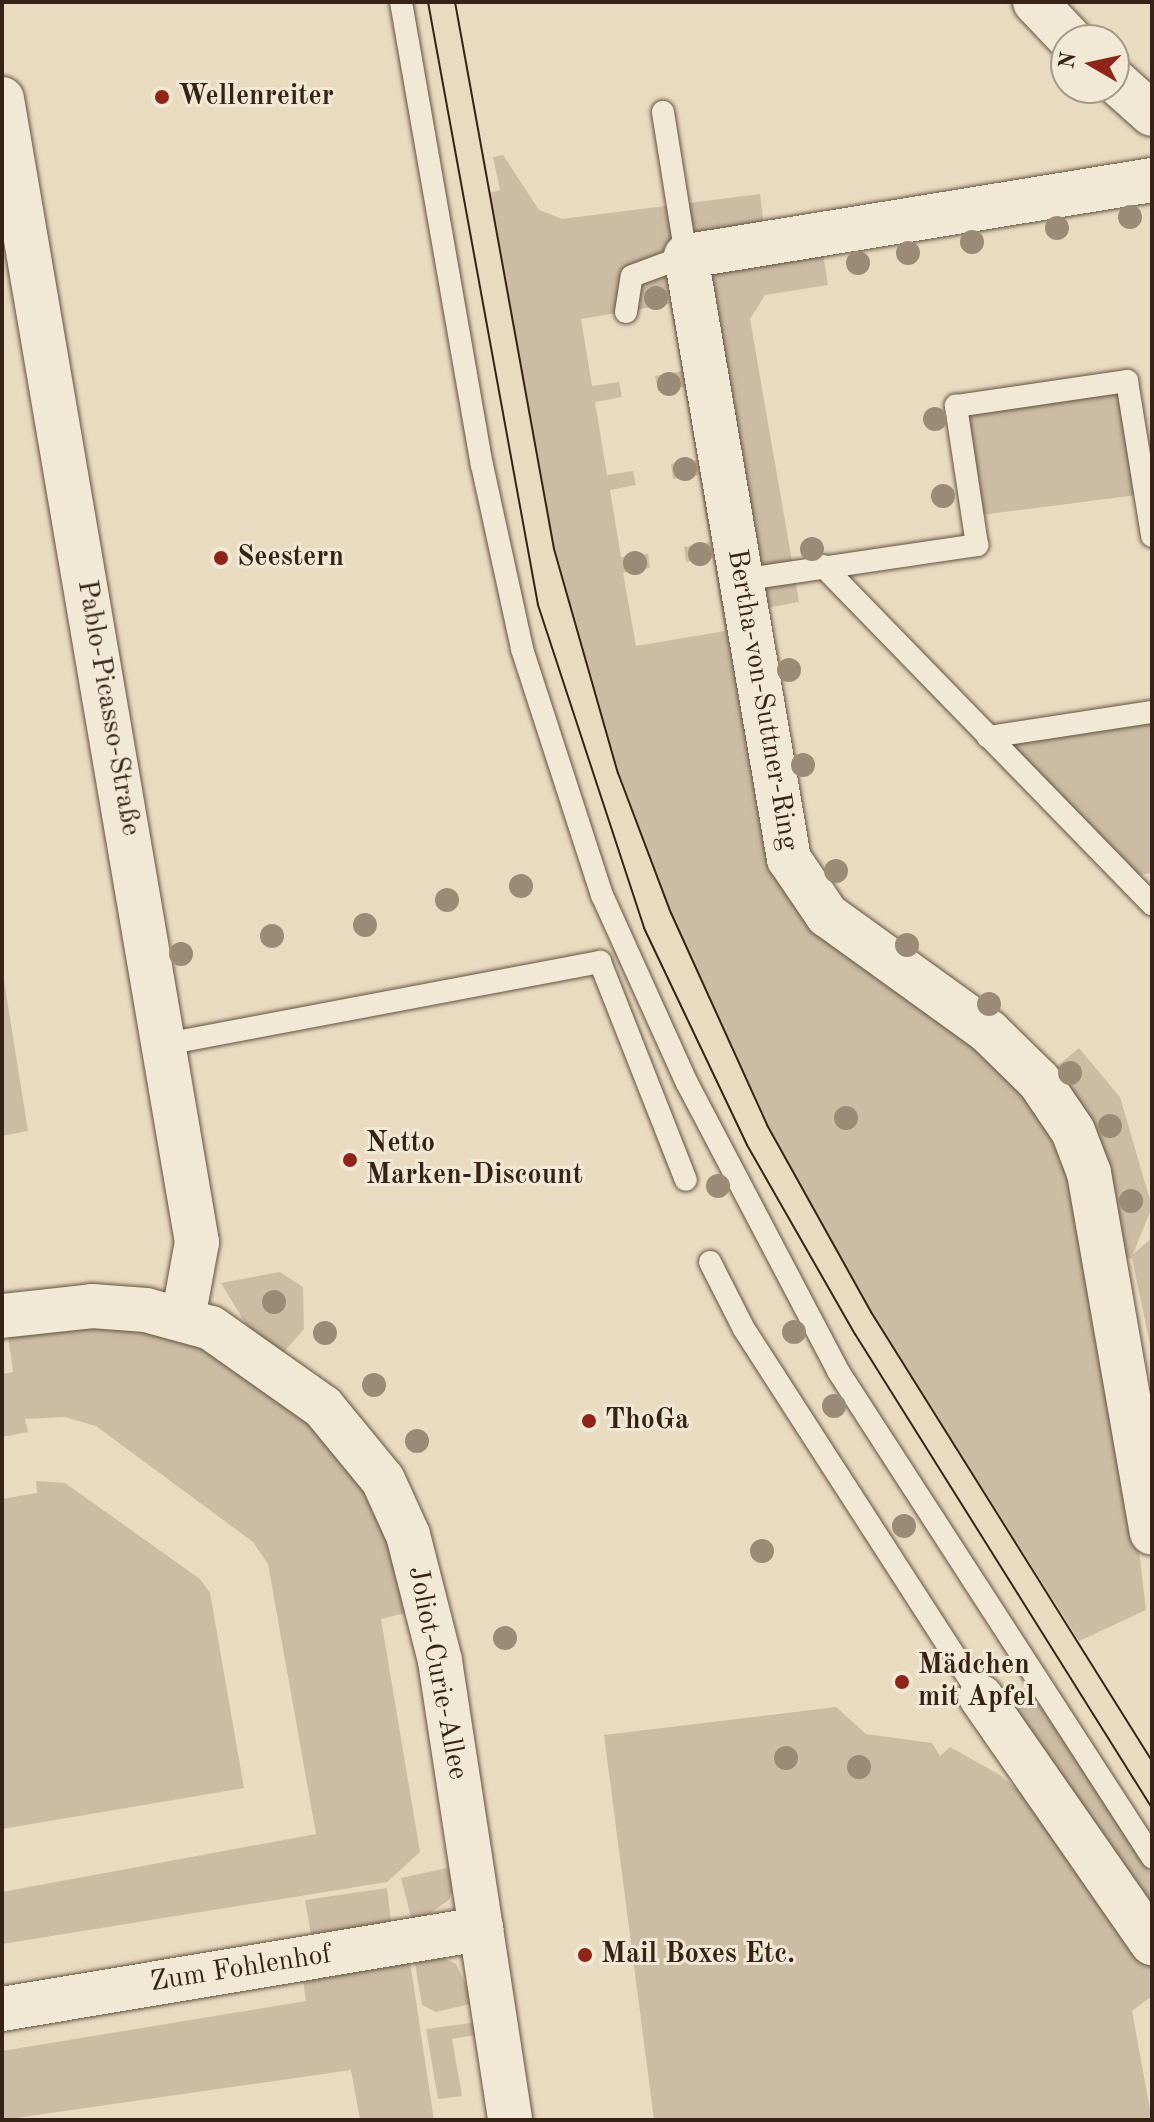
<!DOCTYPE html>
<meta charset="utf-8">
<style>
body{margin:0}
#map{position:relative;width:1154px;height:2122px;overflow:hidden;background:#e9dbc0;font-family:"Old Standard TT",serif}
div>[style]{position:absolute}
.green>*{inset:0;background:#cbbca3}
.roads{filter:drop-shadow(0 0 2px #645140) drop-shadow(0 0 2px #645140)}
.lane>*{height:22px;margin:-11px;padding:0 11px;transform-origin:11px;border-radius:11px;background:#f1e8d6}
.street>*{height:44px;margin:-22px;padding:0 22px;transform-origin:22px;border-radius:22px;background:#f1e8d6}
.tram>*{height:2px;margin:-1px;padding:0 1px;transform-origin:1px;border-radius:1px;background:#372316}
.trees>*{width:24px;height:24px;margin:-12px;border-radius:50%;background:#9b8b76}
.dots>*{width:22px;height:22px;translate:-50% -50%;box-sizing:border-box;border:4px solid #f1e8d6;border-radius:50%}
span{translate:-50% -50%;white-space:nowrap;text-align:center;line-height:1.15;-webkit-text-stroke:6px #f1e8d6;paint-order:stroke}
.poi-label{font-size:28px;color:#372316;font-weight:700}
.left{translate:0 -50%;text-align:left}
.street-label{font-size:28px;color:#372316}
.frame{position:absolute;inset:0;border:4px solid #372316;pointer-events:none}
.north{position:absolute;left:1050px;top:24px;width:80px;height:80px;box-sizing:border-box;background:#f1e8d6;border:2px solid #a79989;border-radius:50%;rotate:279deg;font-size:22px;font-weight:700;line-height:32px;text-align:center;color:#372316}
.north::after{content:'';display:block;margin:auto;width:28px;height:36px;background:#8f2418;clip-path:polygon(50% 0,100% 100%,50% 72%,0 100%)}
</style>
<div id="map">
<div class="green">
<div style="clip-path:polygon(evenodd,503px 155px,539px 210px,562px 219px,760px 194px,766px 243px,820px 234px,828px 285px,765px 295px,750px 319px,799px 602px,745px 612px,789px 859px,1040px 1080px,1079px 1048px,1120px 1097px,1152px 1207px,1133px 1254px,1152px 1238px,1152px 1354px,1132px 1258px,1105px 1261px,1146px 1610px,1079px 1641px,871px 1312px,767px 1125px,671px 913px,618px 773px,554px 549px,489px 193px,500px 190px,493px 157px,503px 155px,670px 304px,682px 371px,655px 376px,658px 391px,684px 387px,697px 460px,671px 464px,673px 479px,699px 475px,710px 542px,684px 547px,686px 562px,713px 558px,725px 631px,636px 646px,623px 573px,650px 568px,648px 554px,621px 557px,610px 490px,636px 485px,633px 471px,607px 475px,595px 402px,622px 397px,619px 382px,592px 386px,581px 319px,670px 304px)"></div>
<div style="clip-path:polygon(1127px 381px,1145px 494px,973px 516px,956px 406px)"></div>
<div style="clip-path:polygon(1152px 712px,1152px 873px,1124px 877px,988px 737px)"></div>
<div style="clip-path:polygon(2px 968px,28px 1131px,2px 1136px)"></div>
<div style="clip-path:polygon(280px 1272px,303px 1287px,304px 1329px,282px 1354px,247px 1326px,221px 1283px)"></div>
<div style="clip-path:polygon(146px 1310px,323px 1407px,429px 1607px,381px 1619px,420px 1852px,387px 1882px,2px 1944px,2px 1892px,316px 1834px,268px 1564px,253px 1542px,96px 1426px,65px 1417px,25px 1419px,28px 1432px,2px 1437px,2px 1374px,13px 1372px,5px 1315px)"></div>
<div style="clip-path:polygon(36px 1481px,65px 1483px,200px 1579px,210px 1593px,244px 1788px,2px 1829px,2px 1499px,37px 1493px)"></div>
<div style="clip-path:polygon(1026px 1703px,1039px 1704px,1152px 1875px,1152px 1920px,1010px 1715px)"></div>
<div style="clip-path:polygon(836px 1707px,866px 1734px,932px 1743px,940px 1756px,950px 1747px,1000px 1775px,1042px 1811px,1152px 1967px,1152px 1996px,1132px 2011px,1152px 2120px,654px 2120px,604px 1735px)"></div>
<div style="clip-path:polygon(447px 1868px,455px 1882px,449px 1900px,413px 1925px,401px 1878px)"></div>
<div style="clip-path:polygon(387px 1888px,391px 1923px,311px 1934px,305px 1900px)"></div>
<div style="clip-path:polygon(407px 1942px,434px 2120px,360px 2120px,351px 2070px,2px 2120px,2px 2051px,306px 2001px,300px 1959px)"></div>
<div style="clip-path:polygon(435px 1954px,456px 1964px,474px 2003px,436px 2012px,422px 2005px,414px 1958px)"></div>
<div style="clip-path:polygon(479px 2022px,481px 2034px,452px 2039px,462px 2096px,438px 2099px,426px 2029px)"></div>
</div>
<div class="roads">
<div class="lane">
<div style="left:401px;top:2px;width:470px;rotate:80.1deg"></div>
<div style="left:482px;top:465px;width:188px;rotate:77.7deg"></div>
<div style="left:522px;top:649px;width:259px;rotate:72deg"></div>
<div style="left:602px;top:895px;width:206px;rotate:65.7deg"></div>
<div style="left:687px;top:1083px;width:325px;rotate:62.3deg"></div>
<div style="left:838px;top:1371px;width:579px;rotate:57.13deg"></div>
<div style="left:626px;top:312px;width:36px;rotate:-81deg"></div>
<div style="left:632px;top:276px;width:58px;rotate:-20.3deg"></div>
<div style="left:686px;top:256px;width:146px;rotate:-99.1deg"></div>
<div style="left:823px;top:566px;width:472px;rotate:45.8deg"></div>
<div style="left:740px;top:580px;width:240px;rotate:-8.4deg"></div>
<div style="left:977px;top:545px;width:141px;rotate:-98.6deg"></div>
<div style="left:956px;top:406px;width:173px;rotate:-8.3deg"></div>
<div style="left:1127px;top:381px;width:157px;rotate:80.8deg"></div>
<div style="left:988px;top:737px;width:166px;rotate:-8.7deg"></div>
<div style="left:166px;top:1044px;width:442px;rotate:-10.7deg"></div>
<div style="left:600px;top:962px;width:234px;rotate:68.5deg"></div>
<div style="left:710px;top:1262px;width:75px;rotate:63.1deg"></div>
<div style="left:744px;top:1329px;width:438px;rotate:57.2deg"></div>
</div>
<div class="street">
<div style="left:1035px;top:2px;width:52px;rotate:46.5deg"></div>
<div style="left:1114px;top:80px;width:51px;rotate:41.8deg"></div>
<div style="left:2px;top:99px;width:1160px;rotate:80.32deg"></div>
<div style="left:197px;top:1242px;width:77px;rotate:100.4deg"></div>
<div style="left:1152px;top:180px;width:472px;rotate:170.7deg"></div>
<div style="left:686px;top:256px;width:612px;rotate:80.31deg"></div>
<div style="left:789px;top:859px;width:68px;rotate:55.8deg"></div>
<div style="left:827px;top:915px;width:200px;rotate:35.8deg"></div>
<div style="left:989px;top:1032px;width:70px;rotate:44.4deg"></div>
<div style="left:1039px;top:1081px;width:60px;rotate:55.8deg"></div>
<div style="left:1073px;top:1131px;width:45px;rotate:69.1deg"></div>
<div style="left:1089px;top:1173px;width:365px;rotate:80.1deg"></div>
<div style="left:2px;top:1316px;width:91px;rotate:-6.3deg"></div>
<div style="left:92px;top:1306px;width:54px;rotate:4.2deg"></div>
<div style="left:146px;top:1310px;width:67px;rotate:15.5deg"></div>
<div style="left:211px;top:1328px;width:137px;rotate:35.2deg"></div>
<div style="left:323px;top:1407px;width:94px;rotate:50.6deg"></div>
<div style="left:383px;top:1480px;width:60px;rotate:65.6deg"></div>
<div style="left:408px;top:1535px;width:130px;rotate:75.7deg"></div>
<div style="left:440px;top:1661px;width:464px;rotate:81.3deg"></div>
<div style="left:981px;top:1697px;width:300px;rotate:55.2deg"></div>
<div style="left:2px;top:2009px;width:486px;rotate:-9.5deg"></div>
</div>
</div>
<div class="tram">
<div style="left:428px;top:2px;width:613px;rotate:79.66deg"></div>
<div style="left:538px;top:605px;width:340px;rotate:71.8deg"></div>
<div style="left:644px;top:928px;width:240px;rotate:64.6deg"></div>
<div style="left:747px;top:1145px;width:218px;rotate:60.3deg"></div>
<div style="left:855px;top:1334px;width:559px;rotate:57.93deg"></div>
<div style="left:455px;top:2px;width:556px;rotate:79.74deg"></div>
<div style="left:554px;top:549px;width:233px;rotate:74.1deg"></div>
<div style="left:618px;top:773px;width:150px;rotate:69.3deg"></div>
<div style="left:671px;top:913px;width:233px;rotate:65.6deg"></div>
<div style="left:767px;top:1125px;width:214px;rotate:60.9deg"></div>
<div style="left:871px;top:1312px;width:530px;rotate:57.96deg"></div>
</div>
<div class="trees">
<div style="left:1130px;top:217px"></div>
<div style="left:1057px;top:228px"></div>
<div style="left:972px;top:242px"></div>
<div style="left:908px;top:253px"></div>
<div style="left:858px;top:263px"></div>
<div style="left:656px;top:298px"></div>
<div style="left:669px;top:384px"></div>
<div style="left:935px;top:419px"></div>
<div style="left:685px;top:469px"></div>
<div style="left:943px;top:496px"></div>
<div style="left:812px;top:549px"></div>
<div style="left:700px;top:554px"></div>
<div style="left:635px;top:563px"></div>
<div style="left:789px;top:670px"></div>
<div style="left:803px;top:765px"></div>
<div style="left:836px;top:871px"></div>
<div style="left:521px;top:886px"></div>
<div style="left:447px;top:900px"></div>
<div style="left:365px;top:925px"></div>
<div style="left:272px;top:936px"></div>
<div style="left:907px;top:945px"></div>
<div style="left:181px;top:954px"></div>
<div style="left:989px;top:1004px"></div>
<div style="left:1070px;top:1073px"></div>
<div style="left:846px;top:1118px"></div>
<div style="left:1110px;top:1126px"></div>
<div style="left:718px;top:1186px"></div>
<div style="left:1131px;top:1201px"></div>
<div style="left:274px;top:1302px"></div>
<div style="left:794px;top:1332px"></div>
<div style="left:325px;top:1333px"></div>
<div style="left:374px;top:1385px"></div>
<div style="left:834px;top:1406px"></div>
<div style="left:417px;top:1441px"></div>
<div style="left:904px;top:1526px"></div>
<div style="left:762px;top:1551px"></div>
<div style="left:505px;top:1638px"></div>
<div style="left:786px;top:1758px"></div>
<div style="left:859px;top:1767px"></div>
</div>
<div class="dots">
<div style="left:162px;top:97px;background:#8f2418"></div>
<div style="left:221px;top:558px;background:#8f2418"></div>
<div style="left:350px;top:1160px;background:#8f2418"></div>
<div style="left:589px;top:1421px;background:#8f2418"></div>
<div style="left:902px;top:1682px;background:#8f2418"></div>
<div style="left:585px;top:1955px;background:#8f2418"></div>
</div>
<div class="poi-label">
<span class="left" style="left:178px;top:97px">Wellenreiter</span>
<span class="left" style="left:237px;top:558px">Seestern</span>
<span class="left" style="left:366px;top:1160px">Netto<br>Marken-Discount</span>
<span class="left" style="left:605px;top:1421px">ThoGa</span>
<span class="left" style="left:918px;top:1682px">Mädchen<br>mit Apfel</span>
<span class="left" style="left:601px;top:1955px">Mail Boxes Etc.</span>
</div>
<div class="street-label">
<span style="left:762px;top:700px;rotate:80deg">Bertha-von-Suttner-Ring</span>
<span style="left:108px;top:708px;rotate:80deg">Pablo-Picasso-Straße</span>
<span style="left:437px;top:1673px;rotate:79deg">Joliot-Curie-Allee</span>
<span style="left:241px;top:1969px;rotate:-9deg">Zum Fohlenhof</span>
</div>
<div class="frame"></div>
<div class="north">N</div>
</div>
